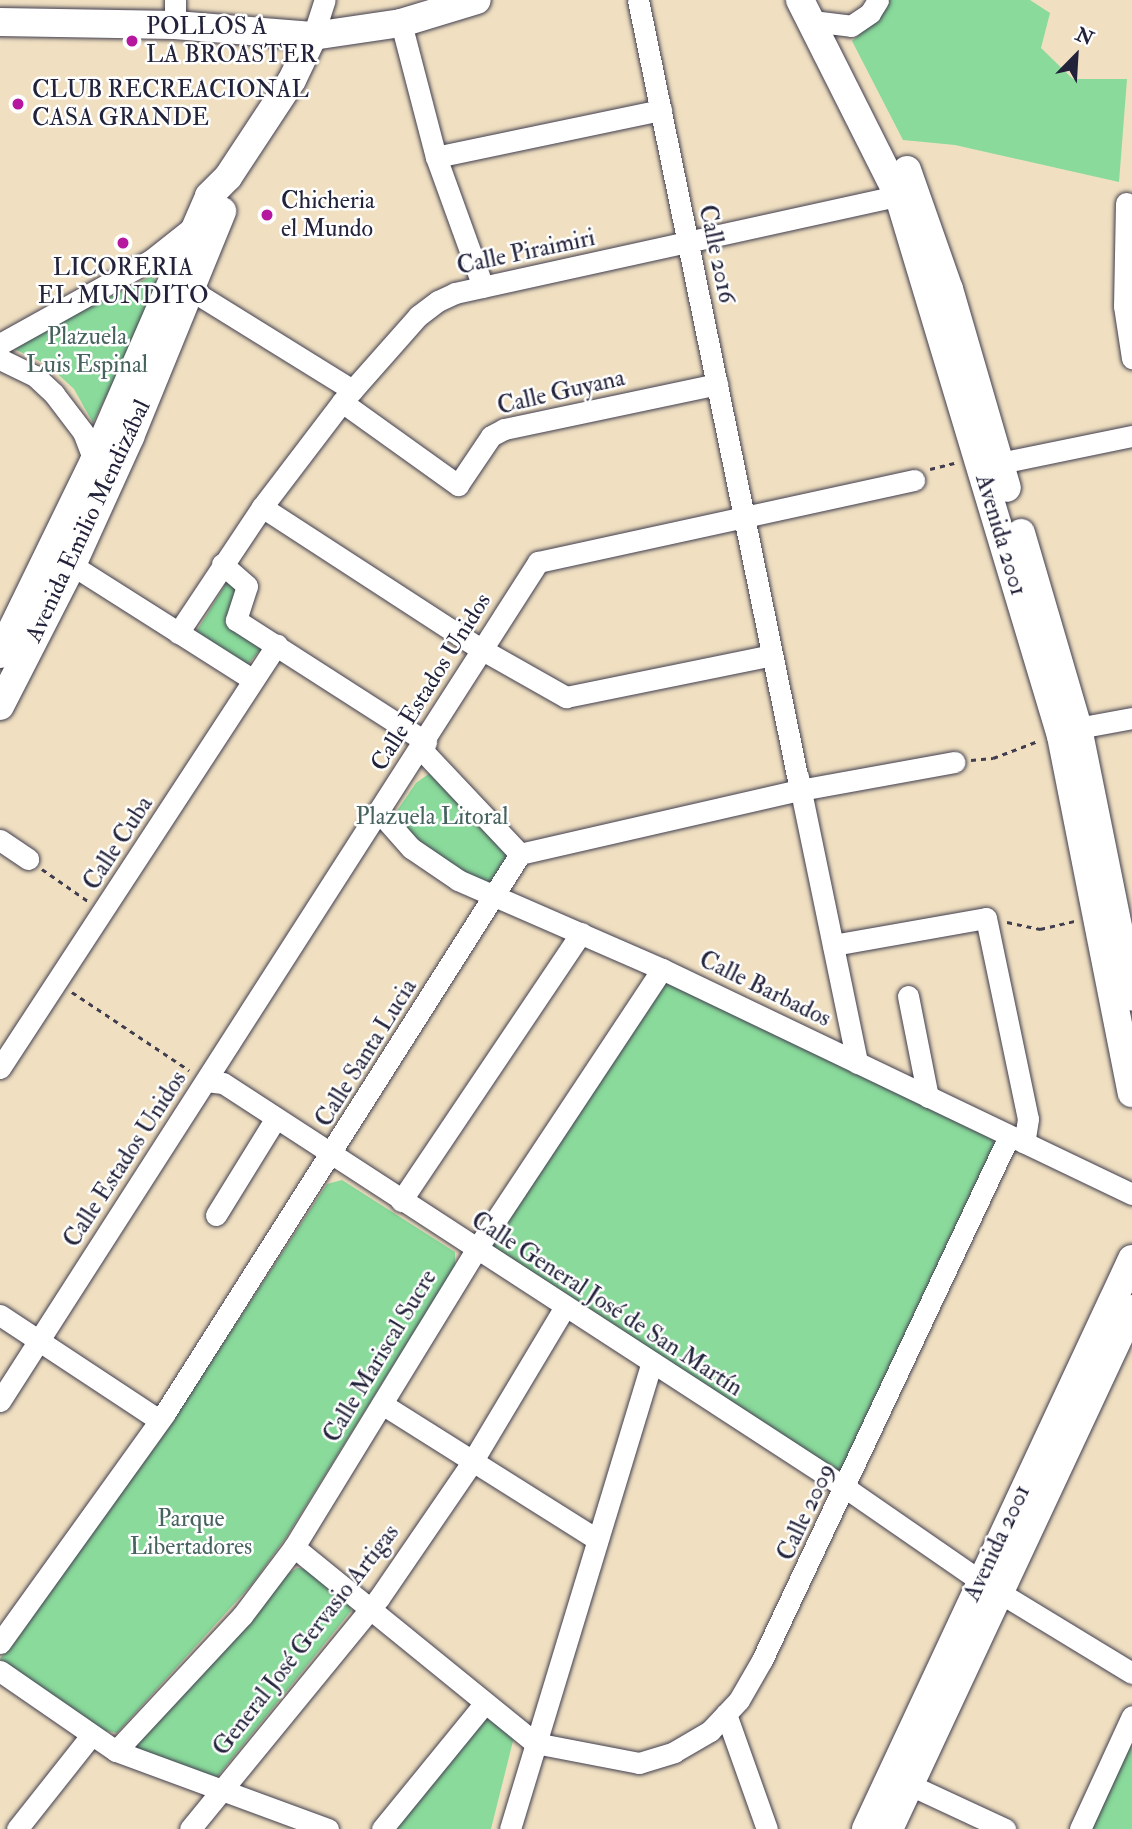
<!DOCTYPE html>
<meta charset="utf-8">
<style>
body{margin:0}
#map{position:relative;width:1132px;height:1829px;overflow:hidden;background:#f0e0c1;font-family:"IM FELL Double Pica",serif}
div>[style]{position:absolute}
.green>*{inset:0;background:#89da9b}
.path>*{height:2.5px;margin-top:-1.25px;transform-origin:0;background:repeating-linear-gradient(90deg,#413e4f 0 5px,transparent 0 10px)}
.roads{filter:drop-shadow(0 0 2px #413e4f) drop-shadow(0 0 2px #413e4f)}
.minor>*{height:21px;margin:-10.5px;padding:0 10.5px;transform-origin:10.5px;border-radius:10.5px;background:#fff}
.major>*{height:28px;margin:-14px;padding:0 14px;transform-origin:14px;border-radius:14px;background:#fff}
.dots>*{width:19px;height:19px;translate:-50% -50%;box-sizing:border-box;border:4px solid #fff;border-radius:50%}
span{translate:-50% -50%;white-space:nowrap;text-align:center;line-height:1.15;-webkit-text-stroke:5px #fff;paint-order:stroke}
.poi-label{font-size:24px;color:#22223b}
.left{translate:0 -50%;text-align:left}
.street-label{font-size:24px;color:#22223b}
.park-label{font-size:24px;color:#46625d}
.north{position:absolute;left:1041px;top:21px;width:70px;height:70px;-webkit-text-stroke:5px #fff;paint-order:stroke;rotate:24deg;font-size:19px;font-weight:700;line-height:28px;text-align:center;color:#22223b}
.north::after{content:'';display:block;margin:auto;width:24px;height:32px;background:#22223b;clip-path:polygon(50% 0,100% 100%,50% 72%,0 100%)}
</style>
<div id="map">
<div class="green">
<div style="clip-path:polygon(887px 0,1030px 0,1050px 13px,1041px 48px,1073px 79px,1127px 79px,1119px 182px,955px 145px,903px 140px,852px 41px,874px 22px)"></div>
<div style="clip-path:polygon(152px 276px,161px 287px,93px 423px,74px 389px,48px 365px,10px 347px)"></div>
<div style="clip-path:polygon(229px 579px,240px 588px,228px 617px,263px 647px,247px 665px,196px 632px)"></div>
<div style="clip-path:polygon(430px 773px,508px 854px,508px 863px,485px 888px,431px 855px,394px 815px,416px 783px)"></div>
<div style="clip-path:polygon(668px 982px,991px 1136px,995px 1147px,840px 1474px,488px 1245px,658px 989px)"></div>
<div style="clip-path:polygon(342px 1180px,455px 1252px,455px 1266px,287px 1536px,252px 1584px,117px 1733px,101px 1730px,0 1659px,166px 1431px,327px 1184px)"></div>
<div style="clip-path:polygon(297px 1568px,311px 1569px,349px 1603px,351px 1611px,217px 1777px,132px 1751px,132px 1741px,286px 1575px)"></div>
<div style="clip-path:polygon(485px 1716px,514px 1737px,491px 1829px,392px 1829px)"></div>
<div style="clip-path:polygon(1132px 1716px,1132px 1829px,1078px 1829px)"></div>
</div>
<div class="path">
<div style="left:930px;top:469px;width:25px;rotate:-14deg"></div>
<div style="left:971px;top:760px;width:22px;rotate:-5deg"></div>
<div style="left:993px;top:758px;width:48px;rotate:-20.7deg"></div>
<div style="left:42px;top:869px;width:56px;rotate:34.8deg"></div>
<div style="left:1007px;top:922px;width:34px;rotate:12deg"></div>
<div style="left:1040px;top:929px;width:36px;rotate:-13deg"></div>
<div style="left:72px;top:992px;width:141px;rotate:33.7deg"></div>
</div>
<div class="roads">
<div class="minor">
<div style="left:638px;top:0;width:806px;rotate:78.41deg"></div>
<div style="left:812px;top:21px;width:39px;rotate:7deg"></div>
<div style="left:851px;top:26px;width:23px;rotate:-34deg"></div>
<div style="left:870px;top:13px;width:15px;rotate:-58deg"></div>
<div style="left:401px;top:23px;width:138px;rotate:75.4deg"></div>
<div style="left:436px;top:157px;width:138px;rotate:70.1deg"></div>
<div style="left:175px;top:25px;width:25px;rotate:-90deg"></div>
<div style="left:313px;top:36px;width:38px;rotate:-72deg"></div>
<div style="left:436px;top:157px;width:230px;rotate:-11.8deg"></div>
<div style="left:1126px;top:203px;width:103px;rotate:91.1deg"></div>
<div style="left:1124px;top:306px;width:53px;rotate:81.3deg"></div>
<div style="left:191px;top:290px;width:190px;rotate:31.8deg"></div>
<div style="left:0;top:344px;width:173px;rotate:-29.1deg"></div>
<div style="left:151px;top:260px;width:56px;rotate:-38.5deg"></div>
<div style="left:0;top:359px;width:39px;rotate:26deg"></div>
<div style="left:35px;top:376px;width:26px;rotate:43deg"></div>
<div style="left:54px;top:394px;width:48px;rotate:52.7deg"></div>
<div style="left:83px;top:432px;width:31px;rotate:69deg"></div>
<div style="left:94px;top:461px;width:8px;rotate:23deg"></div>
<div style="left:342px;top:402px;width:143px;rotate:35.6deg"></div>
<div style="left:458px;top:485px;width:59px;rotate:-56deg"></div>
<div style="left:491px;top:436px;width:15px;rotate:-28deg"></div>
<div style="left:504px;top:429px;width:218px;rotate:-11.9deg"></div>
<div style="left:1000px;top:463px;width:135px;rotate:-11.6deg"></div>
<div style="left:262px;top:507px;width:261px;rotate:33deg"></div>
<div style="left:481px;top:649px;width:98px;rotate:29.5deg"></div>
<div style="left:566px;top:697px;width:210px;rotate:-11.5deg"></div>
<div style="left:58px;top:560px;width:15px;rotate:20deg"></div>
<div style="left:72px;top:565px;width:214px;rotate:32.4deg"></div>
<div style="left:222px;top:564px;width:33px;rotate:41deg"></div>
<div style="left:247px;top:586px;width:36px;rotate:108deg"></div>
<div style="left:236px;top:620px;width:226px;rotate:32.7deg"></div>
<div style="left:178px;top:633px;width:151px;rotate:-56.3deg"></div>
<div style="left:262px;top:507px;width:132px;rotate:-52.7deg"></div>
<div style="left:342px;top:402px;width:115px;rotate:-48.5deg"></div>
<div style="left:418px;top:316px;width:25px;rotate:-37deg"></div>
<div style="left:438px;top:301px;width:19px;rotate:-25deg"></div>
<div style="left:455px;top:293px;width:466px;rotate:-12.4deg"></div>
<div style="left:1078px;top:728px;width:55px;rotate:-10.5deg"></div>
<div style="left:421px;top:749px;width:144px;rotate:46.7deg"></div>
<div style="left:798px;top:777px;width:292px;rotate:78.3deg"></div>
<div style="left:380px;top:813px;width:47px;rotate:48.5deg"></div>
<div style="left:411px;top:848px;width:57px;rotate:34.2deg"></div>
<div style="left:458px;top:880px;width:223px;rotate:23.6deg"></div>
<div style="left:662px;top:969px;width:521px;rotate:25.58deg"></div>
<div style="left:0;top:840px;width:34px;rotate:34deg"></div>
<div style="left:833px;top:945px;width:155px;rotate:-10deg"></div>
<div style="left:986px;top:918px;width:205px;rotate:78.2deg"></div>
<div style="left:1028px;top:1119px;width:24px;rotate:99deg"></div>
<div style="left:908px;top:996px;width:103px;rotate:78.8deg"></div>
<div style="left:0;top:1068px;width:506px;rotate:-56.84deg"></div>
<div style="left:206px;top:1081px;width:17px;rotate:7deg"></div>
<div style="left:223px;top:1083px;width:743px;rotate:33.03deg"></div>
<div style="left:846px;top:1488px;width:162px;rotate:34.7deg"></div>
<div style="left:979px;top:1580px;width:179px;rotate:31.3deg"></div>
<div style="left:401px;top:1201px;width:323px;rotate:-56.1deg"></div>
<div style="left:216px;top:1215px;width:114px;rotate:-58.3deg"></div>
<div style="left:0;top:1315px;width:191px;rotate:33.4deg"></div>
<div style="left:0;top:1401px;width:997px;rotate:-57.33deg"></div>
<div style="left:538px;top:562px;width:385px;rotate:-12.3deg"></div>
<div style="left:382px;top:1404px;width:253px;rotate:32.2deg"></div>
<div style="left:294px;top:1547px;width:311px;rotate:39.1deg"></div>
<div style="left:535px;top:1743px;width:106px;rotate:10.9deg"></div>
<div style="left:639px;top:1763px;width:37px;rotate:-17deg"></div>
<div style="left:674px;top:1752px;width:42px;rotate:-30.3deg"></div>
<div style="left:710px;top:1731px;width:42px;rotate:-46.9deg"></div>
<div style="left:739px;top:1700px;width:46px;rotate:-60.1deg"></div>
<div style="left:762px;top:1660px;width:579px;rotate:-64.76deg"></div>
<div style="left:0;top:1643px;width:283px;rotate:-54.3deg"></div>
<div style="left:165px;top:1413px;width:662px;rotate:-57.58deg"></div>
<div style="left:520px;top:854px;width:287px;rotate:-12.9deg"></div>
<div style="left:800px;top:790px;width:157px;rotate:-10.3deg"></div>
<div style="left:0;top:1671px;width:141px;rotate:34.6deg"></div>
<div style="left:116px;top:1751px;width:226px;rotate:20.2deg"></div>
<div style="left:726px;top:1714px;width:122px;rotate:70.4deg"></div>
<div style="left:116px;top:1751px;width:185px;rotate:-47deg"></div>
<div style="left:242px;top:1616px;width:86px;rotate:-53deg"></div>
<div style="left:294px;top:1547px;width:348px;rotate:-58.5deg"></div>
<div style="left:476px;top:1250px;width:337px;rotate:-56.5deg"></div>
<div style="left:910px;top:1785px;width:105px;rotate:24.9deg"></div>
<div style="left:17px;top:1829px;width:117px;rotate:-51.6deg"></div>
<div style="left:190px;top:1829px;width:298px;rotate:-50.7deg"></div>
<div style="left:379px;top:1598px;width:165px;rotate:-55.6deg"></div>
<div style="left:472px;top:1462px;width:179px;rotate:-59.1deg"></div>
<div style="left:382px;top:1829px;width:161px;rotate:-50.8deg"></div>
<div style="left:510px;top:1829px;width:485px;rotate:-73.1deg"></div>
<div style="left:1080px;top:1829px;width:124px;rotate:-65.3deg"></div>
</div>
<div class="major">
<div style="left:800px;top:0;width:220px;rotate:63.3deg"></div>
<div style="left:899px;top:197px;width:563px;rotate:73.27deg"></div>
<div style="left:1061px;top:736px;width:364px;rotate:78.8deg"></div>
<div style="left:0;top:22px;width:175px;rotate:1deg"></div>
<div style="left:175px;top:25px;width:138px;rotate:4.6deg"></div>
<div style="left:313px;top:36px;width:89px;rotate:-8.4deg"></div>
<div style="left:401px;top:23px;width:79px;rotate:-16.8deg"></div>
<div style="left:907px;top:170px;width:126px;rotate:70.6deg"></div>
<div style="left:949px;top:289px;width:207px;rotate:73.8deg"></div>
<div style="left:1021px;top:533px;width:203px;rotate:73.7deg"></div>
<div style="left:1078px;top:728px;width:274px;rotate:78.6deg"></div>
<div style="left:0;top:654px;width:215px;rotate:-64deg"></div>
<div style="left:94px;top:461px;width:289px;rotate:-66.5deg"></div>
<div style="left:209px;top:196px;width:27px;rotate:-45deg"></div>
<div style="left:228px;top:177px;width:116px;rotate:-56.6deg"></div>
<div style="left:292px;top:80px;width:49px;rotate:-64.5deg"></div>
<div style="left:0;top:706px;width:158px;rotate:-62.9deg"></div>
<div style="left:72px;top:565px;width:141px;rotate:-65.6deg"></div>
<div style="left:130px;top:437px;width:244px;rotate:-67.8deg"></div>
<div style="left:866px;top:1829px;width:629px;rotate:-64.98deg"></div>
<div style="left:889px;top:1829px;width:574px;rotate:-64.95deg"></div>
</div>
</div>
<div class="dots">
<div style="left:132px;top:41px;background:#b5179e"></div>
<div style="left:18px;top:104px;background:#b5179e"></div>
<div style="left:267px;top:215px;background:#b5179e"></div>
<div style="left:123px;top:243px;background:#b5179e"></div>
</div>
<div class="poi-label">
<span class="left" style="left:146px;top:41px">POLLOS A<br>LA BROASTER</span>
<span class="left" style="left:32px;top:104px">CLUB RECREACIONAL<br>CASA GRANDE</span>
<span class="left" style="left:281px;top:215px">Chicheria<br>el Mundo</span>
<span style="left:123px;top:282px">LICORERIA<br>EL MUNDITO</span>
</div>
<div class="street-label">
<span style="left:526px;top:252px;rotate:-12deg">Calle Piraimiri</span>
<span style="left:717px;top:254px;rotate:78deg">Calle 2016</span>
<span style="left:561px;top:392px;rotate:-13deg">Calle Guyana</span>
<span style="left:88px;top:521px;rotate:-65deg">Avenida Emilio Mendizábal</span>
<span style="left:1001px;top:535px;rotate:73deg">Avenida 2001</span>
<span style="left:431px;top:682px;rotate:-58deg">Calle Estados Unidos</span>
<span style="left:118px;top:843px;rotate:-57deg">Calle Cuba</span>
<span style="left:765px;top:989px;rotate:26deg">Calle Barbados</span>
<span style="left:366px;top:1053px;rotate:-58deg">Calle Santa Lucia</span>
<span style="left:125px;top:1159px;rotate:-57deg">Calle Estados Unidos</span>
<span style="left:607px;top:1304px;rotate:33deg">Calle General José de San Martín</span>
<span style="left:380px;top:1356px;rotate:-59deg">Calle Mariscal Sucre</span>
<span style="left:806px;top:1512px;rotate:-65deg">Calle 2009</span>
<span style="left:997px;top:1543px;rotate:-65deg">Avenida 2001</span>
<span style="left:306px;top:1640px;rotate:-52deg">General José Gervasio Artigas</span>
</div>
<div class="park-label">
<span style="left:87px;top:351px">Plazuela<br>Luis Espinal</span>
<span style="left:432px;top:817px">Plazuela Litoral</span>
<span style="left:191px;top:1533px">Parque<br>Libertadores</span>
</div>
<div class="north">N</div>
</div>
